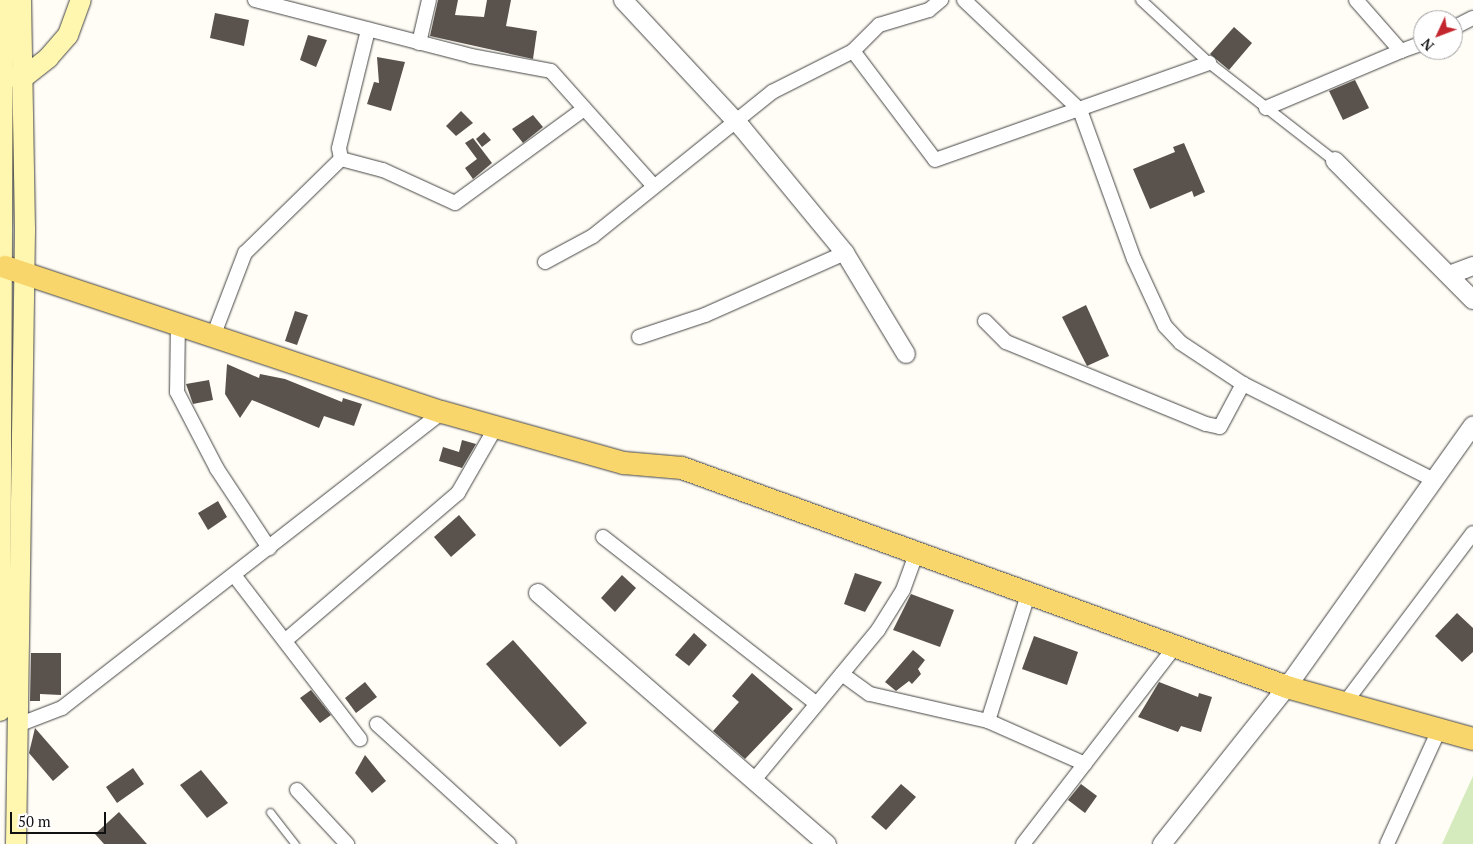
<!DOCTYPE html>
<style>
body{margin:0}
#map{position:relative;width:1473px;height:844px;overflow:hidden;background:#fffdf5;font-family:"PT Serif",serif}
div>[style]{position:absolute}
.green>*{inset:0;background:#d5ebbd}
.building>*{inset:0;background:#5a524d}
.roads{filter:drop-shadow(0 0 1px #444) drop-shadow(0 0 1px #444)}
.service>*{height:7px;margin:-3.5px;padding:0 3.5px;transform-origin:3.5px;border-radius:3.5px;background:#fff}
.pedestrian>*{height:10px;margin:-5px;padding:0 5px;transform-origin:5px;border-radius:5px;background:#fff}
.minor>*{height:14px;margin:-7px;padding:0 7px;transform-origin:7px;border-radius:7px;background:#fff}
.tertiary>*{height:18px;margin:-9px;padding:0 9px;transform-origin:9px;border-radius:9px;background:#fff}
.secondary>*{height:20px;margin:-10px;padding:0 10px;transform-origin:10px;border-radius:10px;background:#fff6b0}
.primary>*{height:22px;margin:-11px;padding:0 11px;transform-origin:11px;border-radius:11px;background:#f9d66b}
span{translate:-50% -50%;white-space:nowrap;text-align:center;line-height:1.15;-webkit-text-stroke:5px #fff;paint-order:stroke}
.north{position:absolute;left:1413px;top:10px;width:50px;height:50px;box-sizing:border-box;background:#fff;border:1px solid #a0a0a0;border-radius:50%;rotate:227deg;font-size:14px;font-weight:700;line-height:20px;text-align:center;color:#111}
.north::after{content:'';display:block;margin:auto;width:18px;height:22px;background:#c4262e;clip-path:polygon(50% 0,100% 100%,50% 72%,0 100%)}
.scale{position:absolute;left:10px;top:812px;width:96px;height:22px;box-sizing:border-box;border:2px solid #111;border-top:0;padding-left:6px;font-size:15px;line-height:18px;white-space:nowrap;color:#111;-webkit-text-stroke:4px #fff;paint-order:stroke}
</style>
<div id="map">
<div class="green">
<div style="clip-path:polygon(1473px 776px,1473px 844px,1442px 844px)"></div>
</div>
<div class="building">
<div style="clip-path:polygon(438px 0,458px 0,455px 15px,484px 17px,487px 0,511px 0,506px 26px,537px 31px,533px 59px,430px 36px)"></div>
<div style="clip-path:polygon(215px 13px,249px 20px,244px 46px,210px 38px)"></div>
<div style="clip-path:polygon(1234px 27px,1252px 43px,1229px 70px,1210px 54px)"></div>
<div style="clip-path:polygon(308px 35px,327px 40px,316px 67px,300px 60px)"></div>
<div style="clip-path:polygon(377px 57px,405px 62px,391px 111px,367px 104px,374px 82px,379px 83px)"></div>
<div style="clip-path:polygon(1355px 80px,1369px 108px,1343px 120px,1329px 91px)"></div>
<div style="clip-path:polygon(461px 111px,473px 123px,456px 136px,446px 126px)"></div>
<div style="clip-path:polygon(533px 115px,543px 127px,523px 143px,512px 129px)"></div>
<div style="clip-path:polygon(484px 132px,491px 140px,482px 147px,476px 139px)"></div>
<div style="clip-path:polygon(473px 138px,492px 163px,473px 179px,465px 168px,477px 159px,465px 143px)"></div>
<div style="clip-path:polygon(1184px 143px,1205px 192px,1194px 197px,1192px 191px,1150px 209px,1133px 169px,1175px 152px,1173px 147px)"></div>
<div style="clip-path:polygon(1086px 305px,1109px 356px,1087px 366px,1062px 317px)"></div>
<div style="clip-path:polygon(295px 311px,308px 315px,297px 345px,285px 341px)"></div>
<div style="clip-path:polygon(227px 364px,259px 378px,260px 374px,285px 379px,342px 402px,343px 398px,362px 404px,354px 426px,324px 416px,319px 428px,252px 400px,240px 418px,225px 394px)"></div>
<div style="clip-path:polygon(209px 380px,213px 400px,193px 404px,186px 384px)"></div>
<div style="clip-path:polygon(462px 440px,476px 444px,462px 468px,439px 461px,443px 447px,459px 452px)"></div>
<div style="clip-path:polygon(218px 501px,227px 517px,208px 530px,198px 513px)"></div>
<div style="clip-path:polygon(459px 515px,476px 535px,451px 557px,434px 537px)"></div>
<div style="clip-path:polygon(855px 573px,882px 582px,865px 612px,844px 604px)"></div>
<div style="clip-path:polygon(622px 575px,636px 588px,615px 612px,601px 598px)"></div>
<div style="clip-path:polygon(911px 594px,954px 610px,940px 647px,893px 630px)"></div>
<div style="clip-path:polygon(1457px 613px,1473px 628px,1473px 652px,1462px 662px,1435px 636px)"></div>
<div style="clip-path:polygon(694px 633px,707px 645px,689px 666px,675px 655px)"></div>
<div style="clip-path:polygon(1034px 636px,1078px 652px,1067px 685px,1022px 669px)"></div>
<div style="clip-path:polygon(513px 640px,587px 723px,560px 747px,486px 664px)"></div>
<div style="clip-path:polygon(913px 650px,925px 660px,918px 669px,921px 674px,912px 684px,909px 681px,896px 691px,885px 682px)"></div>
<div style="clip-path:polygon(31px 653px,61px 653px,61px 695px,40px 694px,40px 701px,30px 701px)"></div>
<div style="clip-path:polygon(752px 673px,793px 709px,745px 759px,713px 731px,739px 702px,732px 696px)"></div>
<div style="clip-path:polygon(365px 682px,377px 697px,356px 713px,345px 698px)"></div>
<div style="clip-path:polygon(1159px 682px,1198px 697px,1199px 693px,1212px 697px,1201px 732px,1181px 726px,1178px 732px,1138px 717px)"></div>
<div style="clip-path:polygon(311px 690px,331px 715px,320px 723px,300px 698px)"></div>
<div style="clip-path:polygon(35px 728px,69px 767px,53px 781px,29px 753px)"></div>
<div style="clip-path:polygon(365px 755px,386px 781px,372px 793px,355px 773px)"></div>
<div style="clip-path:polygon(133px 768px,144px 784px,117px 803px,106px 787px)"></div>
<div style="clip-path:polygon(201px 770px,228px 803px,207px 818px,180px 785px)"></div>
<div style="clip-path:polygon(901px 784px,916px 797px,886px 830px,871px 817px)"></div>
<div style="clip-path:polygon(1081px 784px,1097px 796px,1085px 813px,1068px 800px)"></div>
<div style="clip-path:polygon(119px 812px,147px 844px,104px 844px,95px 834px)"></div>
</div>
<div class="roads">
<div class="service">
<div style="left:270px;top:812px;width:41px;rotate:52deg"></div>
</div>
<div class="pedestrian">
<div style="left:1141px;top:0;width:93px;rotate:42.8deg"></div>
<div style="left:1209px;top:63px;width:160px;rotate:37.9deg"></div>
</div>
<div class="minor">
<div style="left:255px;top:0;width:223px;rotate:14.5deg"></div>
<div style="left:471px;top:56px;width:81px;rotate:10.6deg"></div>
<div style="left:551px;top:71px;width:154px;rotate:48.2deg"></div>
<div style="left:964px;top:0;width:160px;rotate:43.5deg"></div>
<div style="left:1080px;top:110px;width:158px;rotate:70.1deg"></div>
<div style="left:1134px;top:259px;width:74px;rotate:65.2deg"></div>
<div style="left:1165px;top:326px;width:23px;rotate:47deg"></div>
<div style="left:1181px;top:343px;width:74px;rotate:33.5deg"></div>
<div style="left:1243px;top:384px;width:214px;rotate:26.7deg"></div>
<div style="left:1356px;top:0;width:68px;rotate:48.6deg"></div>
<div style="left:1401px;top:51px;width:23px;rotate:-20deg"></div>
<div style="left:1453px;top:28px;width:22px;rotate:-27deg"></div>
<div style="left:419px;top:43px;width:44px;rotate:-76.9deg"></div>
<div style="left:853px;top:51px;width:136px;rotate:53deg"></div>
<div style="left:935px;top:160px;width:291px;rotate:-19.5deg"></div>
<div style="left:1266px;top:108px;width:147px;rotate:-22.9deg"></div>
<div style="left:341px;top:159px;width:43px;rotate:14.7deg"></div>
<div style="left:383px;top:170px;width:79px;rotate:24.6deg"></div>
<div style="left:455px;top:203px;width:160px;rotate:-36.1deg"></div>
<div style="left:545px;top:262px;width:55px;rotate:-28.4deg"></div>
<div style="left:593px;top:236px;width:230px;rotate:-38.8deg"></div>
<div style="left:772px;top:92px;width:91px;rotate:-26.8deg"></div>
<div style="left:853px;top:51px;width:37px;rotate:-45deg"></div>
<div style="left:879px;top:25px;width:52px;rotate:-16.7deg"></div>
<div style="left:929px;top:10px;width:16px;rotate:-40deg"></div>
<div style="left:985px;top:321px;width:30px;rotate:45deg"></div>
<div style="left:1006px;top:342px;width:216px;rotate:22.3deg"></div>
<div style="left:1206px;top:424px;width:14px;rotate:12deg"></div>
<div style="left:1220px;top:427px;width:49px;rotate:-61.9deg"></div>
<div style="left:178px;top:322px;width:70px;rotate:90.8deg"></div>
<div style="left:177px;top:392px;width:87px;rotate:62.5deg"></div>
<div style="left:217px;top:469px;width:95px;rotate:56.6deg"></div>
<div style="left:214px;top:334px;width:87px;rotate:-69.1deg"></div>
<div style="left:245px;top:253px;width:134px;rotate:-44.4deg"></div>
<div style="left:341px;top:159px;width:11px;rotate:-100deg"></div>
<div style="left:339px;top:148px;width:122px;rotate:-76.2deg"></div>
<div style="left:639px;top:337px;width:70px;rotate:-18.4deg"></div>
<div style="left:705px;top:315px;width:153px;rotate:-23.9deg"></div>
<div style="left:603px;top:537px;width:271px;rotate:38deg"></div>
<div style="left:234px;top:575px;width:207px;rotate:52.5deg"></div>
<div style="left:287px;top:639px;width:225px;rotate:-40.5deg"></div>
<div style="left:458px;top:493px;width:76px;rotate:-60.1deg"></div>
<div style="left:842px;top:674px;width:34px;rotate:36deg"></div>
<div style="left:870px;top:694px;width:121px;rotate:12.9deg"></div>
<div style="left:988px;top:721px;width:106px;rotate:23.9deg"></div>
<div style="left:1344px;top:704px;width:214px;rotate:-53deg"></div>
<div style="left:988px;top:721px;width:132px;rotate:-72.4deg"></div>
<div style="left:377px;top:724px;width:178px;rotate:42.3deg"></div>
<div style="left:18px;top:725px;width:47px;rotate:-21.1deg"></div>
<div style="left:62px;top:708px;width:482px;rotate:-37.9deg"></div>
<div style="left:754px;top:780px;width:195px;rotate:-50.4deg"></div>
<div style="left:878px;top:630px;width:47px;rotate:-58deg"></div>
<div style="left:903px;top:590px;width:38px;rotate:-70deg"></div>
<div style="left:297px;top:790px;width:74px;rotate:47.2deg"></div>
<div style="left:1023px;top:844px;width:247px;rotate:-52.4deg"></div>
<div style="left:1387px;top:844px;width:123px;rotate:-65.5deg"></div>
</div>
<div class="tertiary">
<div style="left:623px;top:0;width:175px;rotate:47.1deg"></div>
<div style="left:742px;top:128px;width:162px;rotate:50.5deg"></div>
<div style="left:845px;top:253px;width:118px;rotate:58.9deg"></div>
<div style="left:1335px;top:161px;width:196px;rotate:45.2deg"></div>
<div style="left:1452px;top:274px;width:22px;rotate:-21deg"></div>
<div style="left:538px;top:593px;width:383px;rotate:41deg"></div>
<div style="left:1162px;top:844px;width:201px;rotate:-51.5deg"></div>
<div style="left:1287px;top:687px;width:321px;rotate:-54.6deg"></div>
</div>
<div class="secondary">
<div style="left:14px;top:77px;width:10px"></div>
<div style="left:24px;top:77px;width:31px;rotate:-38deg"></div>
<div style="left:48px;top:58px;width:30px;rotate:-49deg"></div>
<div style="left:68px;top:35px;width:37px;rotate:-70deg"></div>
<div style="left:0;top:711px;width:711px;rotate:-89.76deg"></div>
<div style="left:16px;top:844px;width:615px;rotate:-89.16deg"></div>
<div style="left:25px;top:229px;width:229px;rotate:-91deg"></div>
</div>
<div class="primary">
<div style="left:5px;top:267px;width:460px;rotate:18.4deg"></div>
<div style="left:442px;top:412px;width:189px;rotate:15.7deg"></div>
<div style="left:624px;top:463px;width:58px;rotate:4.9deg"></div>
<div style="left:682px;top:468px;width:643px;rotate:19.9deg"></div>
<div style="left:1287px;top:687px;width:193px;rotate:15.6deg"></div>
</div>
</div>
<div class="north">N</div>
<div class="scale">50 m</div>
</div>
